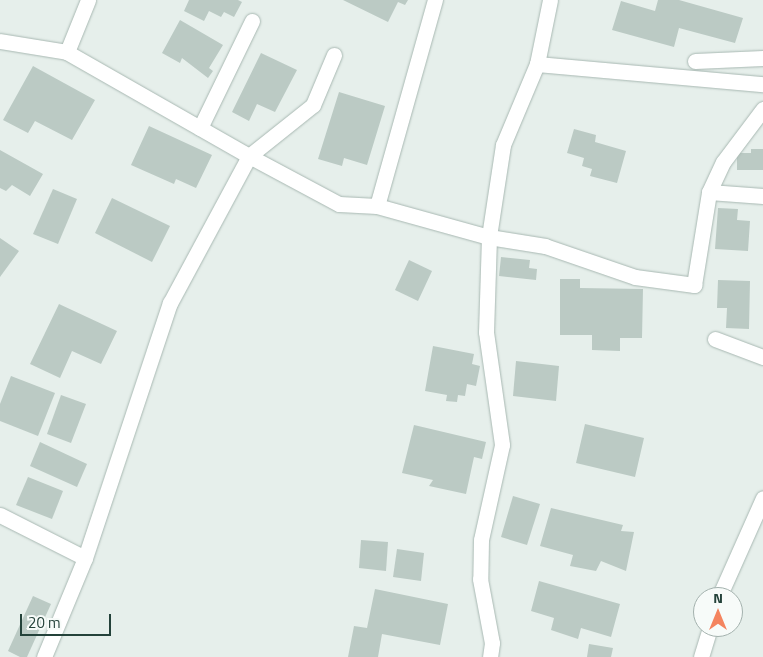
<!DOCTYPE html>
<style>
body{margin:0}
#map{position:relative;width:763px;height:657px;overflow:hidden;background:#e6efeb;font-family:"Titillium Web",sans-serif}
div>[style]{position:absolute}
.building>*{inset:0;background:#bbcac4}
.roads{filter:drop-shadow(0 0 1px #a8b8b2) drop-shadow(0 0 1px #a8b8b2)}
.minor>*{height:15px;margin:-7.5px;padding:0 7.5px;transform-origin:7.5px;border-radius:7.5px;background:#fff}
span{translate:-50% -50%;white-space:nowrap;text-align:center;line-height:1.15;-webkit-text-stroke:4px #f7fbf9;paint-order:stroke}
.north{position:absolute;left:693px;top:587px;width:50px;height:50px;box-sizing:border-box;background:#f7fbf9;border:1px solid #a3b1ad;border-radius:50%;rotate:0deg;font-size:14px;font-weight:700;line-height:20px;text-align:center;color:#24423a}
.north::after{content:'';display:block;margin:auto;width:18px;height:22px;background:#f4845f;clip-path:polygon(50% 0,100% 100%,50% 72%,0 100%)}
.scale{position:absolute;left:20px;top:614px;width:91px;height:22px;box-sizing:border-box;border:2px solid #24423a;border-top:0;padding-left:6px;font-size:15px;line-height:18px;white-space:nowrap;color:#24423a;-webkit-text-stroke:4px #f7fbf9;paint-order:stroke}
</style>
<div id="map">
<div class="building">
<div style="clip-path:polygon(189px 0,238px 0,242px 2px,234px 17px,224px 12px,221px 17px,209px 11px,204px 21px,184px 11px)"></div>
<div style="clip-path:polygon(343px 0,408px 0,405px 5px,398px 2px,388px 22px)"></div>
<div style="clip-path:polygon(658px 0,679px 0,743px 18px,735px 43px,679px 28px,674px 47px,612px 30px,621px 1px,655px 11px)"></div>
<div style="clip-path:polygon(180px 20px,223px 45px,209px 68px,213px 71px,208px 78px,182px 58px,180px 63px,162px 53px)"></div>
<div style="clip-path:polygon(261px 53px,297px 70px,275px 112px,257px 104px,249px 121px,232px 112px)"></div>
<div style="clip-path:polygon(33px 66px,95px 100px,72px 140px,35px 121px,28px 133px,3px 120px)"></div>
<div style="clip-path:polygon(339px 92px,385px 106px,367px 165px,344px 158px,342px 166px,318px 159px)"></div>
<div style="clip-path:polygon(149px 126px,212px 155px,196px 188px,176px 179px,174px 184px,131px 165px)"></div>
<div style="clip-path:polygon(574px 129px,596px 135px,595px 142px,626px 151px,617px 183px,590px 176px,592px 169px,582px 166px,584px 158px,567px 153px)"></div>
<div style="clip-path:polygon(751px 149px,763px 149px,763px 170px,737px 170px,737px 153px,751px 153px)"></div>
<div style="clip-path:polygon(0 150px,43px 174px,30px 196px,12px 185px,6px 191px,0 188px)"></div>
<div style="clip-path:polygon(53px 189px,77px 199px,58px 244px,33px 234px)"></div>
<div style="clip-path:polygon(112px 198px,170px 226px,152px 262px,95px 233px)"></div>
<div style="clip-path:polygon(718px 208px,738px 209px,737px 220px,750px 221px,748px 251px,715px 249px)"></div>
<div style="clip-path:polygon(0 238px,19px 251px,0 277px)"></div>
<div style="clip-path:polygon(501px 257px,530px 260px,529px 268px,537px 269px,536px 280px,499px 276px)"></div>
<div style="clip-path:polygon(409px 260px,432px 271px,418px 301px,395px 290px)"></div>
<div style="clip-path:polygon(560px 279px,580px 279px,580px 288px,643px 289px,642px 338px,620px 338px,620px 351px,592px 350px,592px 335px,560px 335px)"></div>
<div style="clip-path:polygon(718px 280px,750px 281px,749px 329px,726px 328px,727px 308px,717px 308px)"></div>
<div style="clip-path:polygon(59px 304px,117px 331px,101px 364px,72px 351px,60px 378px,30px 364px)"></div>
<div style="clip-path:polygon(433px 346px,474px 354px,472px 364px,480px 366px,476px 386px,467px 384px,465px 396px,458px 395px,457px 402px,446px 401px,447px 395px,425px 391px)"></div>
<div style="clip-path:polygon(516px 361px,559px 366px,556px 401px,513px 396px)"></div>
<div style="clip-path:polygon(11px 376px,55px 393px,38px 436px,0 421px,0 404px)"></div>
<div style="clip-path:polygon(61px 395px,86px 404px,71px 443px,47px 434px)"></div>
<div style="clip-path:polygon(585px 424px,644px 438px,635px 477px,576px 463px)"></div>
<div style="clip-path:polygon(414px 425px,486px 442px,482px 459px,474px 457px,466px 494px,429px 486px,433px 480px,402px 473px)"></div>
<div style="clip-path:polygon(40px 442px,87px 464px,77px 487px,30px 466px)"></div>
<div style="clip-path:polygon(28px 477px,63px 491px,52px 519px,16px 505px)"></div>
<div style="clip-path:polygon(513px 496px,540px 504px,527px 545px,501px 537px)"></div>
<div style="clip-path:polygon(551px 508px,623px 525px,621px 531px,634px 532px,626px 571px,601px 561px,596px 571px,570px 566px,573px 555px,540px 546px)"></div>
<div style="clip-path:polygon(361px 540px,388px 542px,386px 571px,359px 568px)"></div>
<div style="clip-path:polygon(397px 549px,424px 553px,421px 581px,393px 577px)"></div>
<div style="clip-path:polygon(539px 581px,620px 604px,611px 637px,581px 628px,578px 639px,551px 630px,554px 618px,531px 611px)"></div>
<div style="clip-path:polygon(375px 589px,448px 604px,440px 645px,382px 634px,378px 657px,348px 657px,354px 626px,367px 628px)"></div>
<div style="clip-path:polygon(33px 596px,51px 604px,27px 657px,20px 657px,8px 651px)"></div>
<div style="clip-path:polygon(589px 644px,613px 648px,611px 657px,587px 657px)"></div>
</div>
<div class="roads">
<div class="minor">
<div style="left:550px;top:0;width:65px;rotate:101.5deg"></div>
<div style="left:537px;top:64px;width:88px;rotate:112.8deg"></div>
<div style="left:503px;top:145px;width:93px;rotate:98.7deg"></div>
<div style="left:489px;top:237px;width:57px;rotate:9.1deg"></div>
<div style="left:545px;top:246px;width:95px;rotate:19deg"></div>
<div style="left:635px;top:277px;width:60px;rotate:7.7deg"></div>
<div style="left:694px;top:285px;width:94px;rotate:-80.8deg"></div>
<div style="left:0;top:41px;width:68px;rotate:9.3deg"></div>
<div style="left:334px;top:55px;width:54px;rotate:112.8deg"></div>
<div style="left:313px;top:105px;width:82px;rotate:141.4deg"></div>
<div style="left:249px;top:156px;width:102px;rotate:28.1deg"></div>
<div style="left:339px;top:204px;width:38px;rotate:3deg"></div>
<div style="left:377px;top:206px;width:116px;rotate:15.5deg"></div>
<div style="left:489px;top:237px;width:95px;rotate:91.8deg"></div>
<div style="left:486px;top:332px;width:114px;rotate:81.9deg"></div>
<div style="left:502px;top:445px;width:97px;rotate:102.5deg"></div>
<div style="left:481px;top:540px;width:39px;rotate:91deg"></div>
<div style="left:480px;top:579px;width:65px;rotate:79.4deg"></div>
<div style="left:492px;top:643px;width:14px;rotate:98deg"></div>
<div style="left:695px;top:61px;width:68px;rotate:-2.5deg"></div>
<div style="left:537px;top:64px;width:227px;rotate:5.1deg"></div>
<div style="left:763px;top:109px;width:66px;rotate:127deg"></div>
<div style="left:723px;top:162px;width:33px;rotate:115deg"></div>
<div style="left:709px;top:192px;width:54px;rotate:4.2deg"></div>
<div style="left:200px;top:128px;width:119px;rotate:-64.1deg"></div>
<div style="left:377px;top:206px;width:214px;rotate:-74.3deg"></div>
<div style="left:715px;top:339px;width:51px;rotate:20.6deg"></div>
<div style="left:0;top:515px;width:95px;rotate:26.8deg"></div>
<div style="left:719px;top:597px;width:108px;rotate:-66deg"></div>
<div style="left:44px;top:657px;width:107px;rotate:-67.5deg"></div>
<div style="left:85px;top:558px;width:269px;rotate:-71.6deg"></div>
<div style="left:170px;top:303px;width:167px;rotate:-61.7deg"></div>
<div style="left:249px;top:156px;width:210px;rotate:-150.3deg"></div>
<div style="left:67px;top:52px;width:56px;rotate:-68deg"></div>
<div style="left:701px;top:657px;width:31px;rotate:-73deg"></div>
</div>
</div>
<div class="north">N</div>
<div class="scale">20 m</div>
</div>
